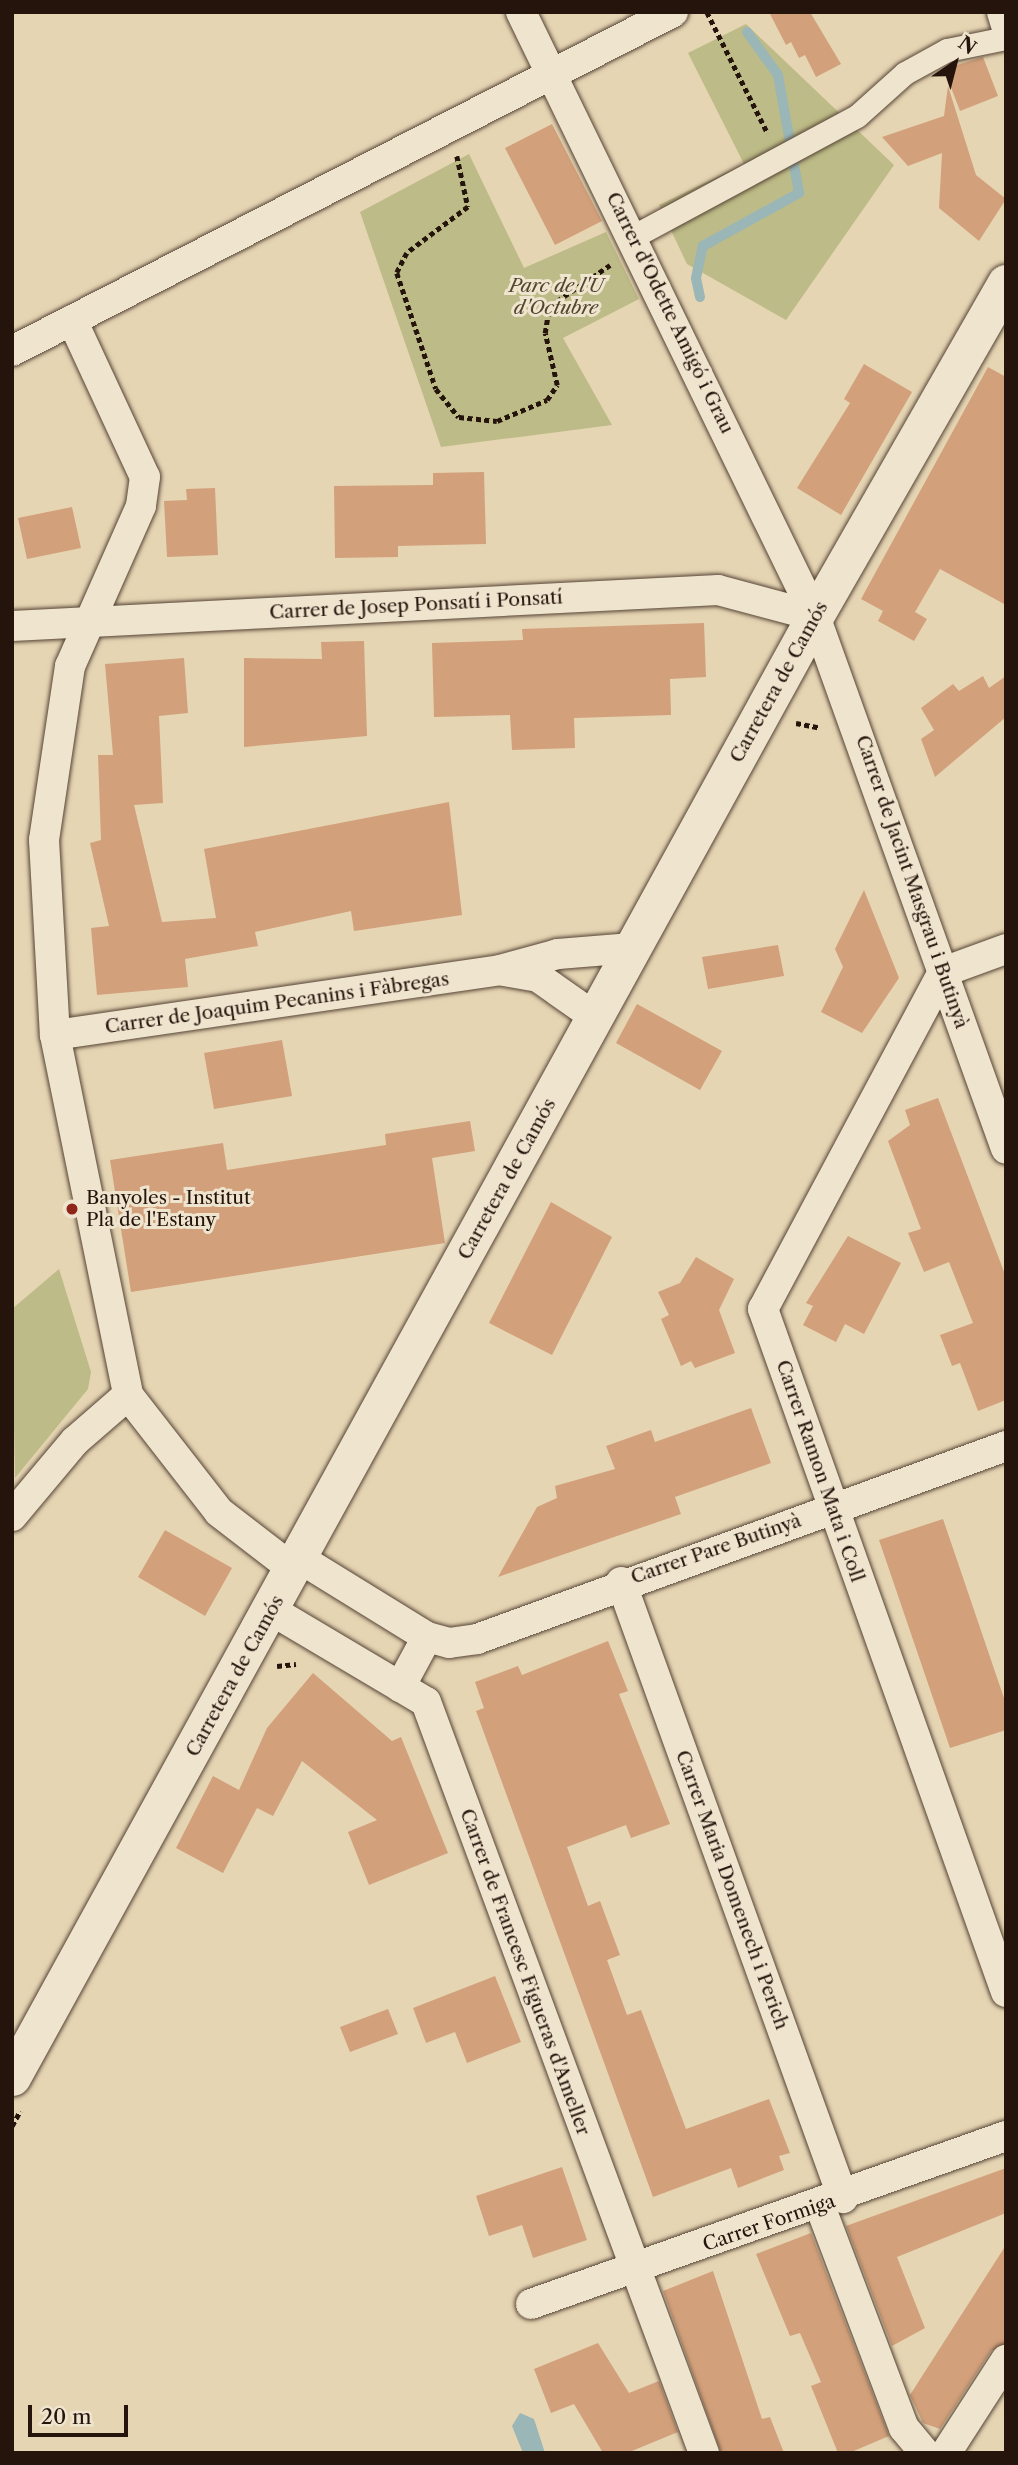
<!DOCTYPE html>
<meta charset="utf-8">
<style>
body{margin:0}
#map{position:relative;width:1018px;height:2465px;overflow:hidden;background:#e6d5b3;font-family:"Libre Caslon Text",serif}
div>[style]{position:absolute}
.green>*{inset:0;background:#bdbb87}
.water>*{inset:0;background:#9ab6b6}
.stream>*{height:10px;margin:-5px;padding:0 5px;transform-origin:5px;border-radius:5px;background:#9ab6b6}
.building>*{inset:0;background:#d2a07b}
.path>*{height:4.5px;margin-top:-2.25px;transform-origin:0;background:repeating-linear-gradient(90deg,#25140c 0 5px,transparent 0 8.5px)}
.roads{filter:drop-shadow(0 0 2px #554436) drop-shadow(0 0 2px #554436)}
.pedestrian>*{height:23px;margin:-11.5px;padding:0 11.5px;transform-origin:11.5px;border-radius:11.5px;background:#efe4ce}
.minor>*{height:30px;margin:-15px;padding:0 15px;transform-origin:15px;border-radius:15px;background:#efe4ce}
.tertiary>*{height:37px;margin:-18.5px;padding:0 18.5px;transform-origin:18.5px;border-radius:18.5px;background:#efe4ce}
.dots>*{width:19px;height:19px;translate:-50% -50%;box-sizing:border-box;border:4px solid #efe4ce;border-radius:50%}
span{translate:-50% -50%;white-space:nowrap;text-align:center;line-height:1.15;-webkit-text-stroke:6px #efe4ce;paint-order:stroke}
.park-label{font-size:19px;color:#534631;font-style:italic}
.street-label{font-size:19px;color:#25140c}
.poi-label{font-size:19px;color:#25140c}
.left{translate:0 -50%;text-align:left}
.frame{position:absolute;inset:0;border:14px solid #25140c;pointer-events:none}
.north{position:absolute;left:920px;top:28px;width:70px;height:70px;-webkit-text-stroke:5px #efe4ce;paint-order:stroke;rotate:35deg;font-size:19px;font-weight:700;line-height:28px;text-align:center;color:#25140c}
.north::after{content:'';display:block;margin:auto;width:24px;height:32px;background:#25140c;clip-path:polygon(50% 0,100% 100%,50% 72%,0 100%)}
.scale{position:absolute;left:28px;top:2405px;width:100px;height:32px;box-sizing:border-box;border:4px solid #25140c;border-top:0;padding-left:9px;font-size:21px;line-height:24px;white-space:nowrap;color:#25140c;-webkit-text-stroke:5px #efe4ce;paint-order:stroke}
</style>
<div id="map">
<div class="green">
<div style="clip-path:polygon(746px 24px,894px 165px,786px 320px,687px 264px,659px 205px,744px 164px,688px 53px)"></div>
<div style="clip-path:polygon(469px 154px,524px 268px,606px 232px,639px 299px,563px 338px,612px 425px,441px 447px,360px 212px)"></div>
<div style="clip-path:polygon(59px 1269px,91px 1372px,88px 1389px,15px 1478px,12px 1309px)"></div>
</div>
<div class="water">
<div style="clip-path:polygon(520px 2413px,534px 2419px,545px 2453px,523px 2453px,512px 2426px)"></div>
</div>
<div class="stream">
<div style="left:700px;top:297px;width:19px;rotate:-102deg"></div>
<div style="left:696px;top:278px;width:33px;rotate:-78deg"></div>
<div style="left:703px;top:246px;width:110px;rotate:-28.9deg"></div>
<div style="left:799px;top:193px;width:120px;rotate:-100.1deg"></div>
<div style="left:778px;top:75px;width:53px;rotate:-125.8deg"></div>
</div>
<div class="building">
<div style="clip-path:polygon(769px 12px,810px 12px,841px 64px,816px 77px,805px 55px,799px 58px,791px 42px,786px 45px)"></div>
<div style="clip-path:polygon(983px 57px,998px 96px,960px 111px,944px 69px)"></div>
<div style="clip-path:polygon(948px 86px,976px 175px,1006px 199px,979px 241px,939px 208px,942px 153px,908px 166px,882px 137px,944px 116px)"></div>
<div style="clip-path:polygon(552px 124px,602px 221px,555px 245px,505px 148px)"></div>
<div style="clip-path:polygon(864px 364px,912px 392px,841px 515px,797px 488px,850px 403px,844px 399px)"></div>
<div style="clip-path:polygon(988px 367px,1006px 377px,1006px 605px,940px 569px,915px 612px,927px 619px,914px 641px,878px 621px,883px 611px,861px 599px)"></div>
<div style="clip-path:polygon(484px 472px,486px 544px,398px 546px,398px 557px,335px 558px,334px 486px,433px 485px,433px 473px)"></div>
<div style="clip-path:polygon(215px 488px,218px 555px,167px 557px,164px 501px,187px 500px,186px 489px)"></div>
<div style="clip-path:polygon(72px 507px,81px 548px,27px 559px,18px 518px)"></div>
<div style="clip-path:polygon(704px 623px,706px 677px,670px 679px,671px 715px,574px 718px,575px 748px,512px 750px,510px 715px,434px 717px,432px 643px,523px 640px,522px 629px)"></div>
<div style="clip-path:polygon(364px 641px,367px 736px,244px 747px,244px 658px,322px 659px,321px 642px)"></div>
<div style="clip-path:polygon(184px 658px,188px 713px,159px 716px,163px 803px,134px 805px,162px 922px,216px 918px,204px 849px,449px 802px,462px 915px,354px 931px,351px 911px,255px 932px,258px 946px,185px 959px,188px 987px,97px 995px,91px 928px,109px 926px,90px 843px,101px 840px,98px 755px,113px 755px,105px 664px)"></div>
<div style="clip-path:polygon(983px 676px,989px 688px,1006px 676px,1006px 717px,935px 777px,921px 739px,934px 730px,921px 708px,953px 684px,959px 691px)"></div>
<div style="clip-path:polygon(864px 890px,899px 978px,862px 1033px,821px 1012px,843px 967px,835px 949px)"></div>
<div style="clip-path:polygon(778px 945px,784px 976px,708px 989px,702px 957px)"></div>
<div style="clip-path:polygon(637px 1004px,722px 1051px,700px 1090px,616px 1043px)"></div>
<div style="clip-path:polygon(282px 1040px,292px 1096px,214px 1109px,204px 1053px)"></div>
<div style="clip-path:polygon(938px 1098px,1006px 1277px,1006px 1400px,978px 1411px,960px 1363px,952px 1366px,940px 1335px,973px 1323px,949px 1262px,924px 1272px,908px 1233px,921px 1229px,888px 1141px,910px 1125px,905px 1110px)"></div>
<div style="clip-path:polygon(470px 1121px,475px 1151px,432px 1158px,445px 1243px,131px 1292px,110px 1160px,223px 1143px,227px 1170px,386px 1145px,385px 1134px)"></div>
<div style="clip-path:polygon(551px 1202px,612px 1237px,552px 1355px,489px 1323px)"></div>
<div style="clip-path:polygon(848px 1236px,901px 1263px,864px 1334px,845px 1324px,836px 1342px,803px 1325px,813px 1306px,806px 1303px)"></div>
<div style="clip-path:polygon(696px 1257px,734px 1279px,719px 1310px,735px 1353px,695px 1368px,691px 1361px,681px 1366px,661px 1319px,669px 1315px,658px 1292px,680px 1283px)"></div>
<div style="clip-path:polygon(751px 1408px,771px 1463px,675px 1497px,681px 1514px,498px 1577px,537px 1507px,557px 1498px,555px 1486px,615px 1469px,606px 1446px,651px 1430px,655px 1442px)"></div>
<div style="clip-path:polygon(943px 1519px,1006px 1704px,1006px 1730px,950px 1748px,879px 1540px)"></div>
<div style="clip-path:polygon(165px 1530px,232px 1568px,205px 1616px,138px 1577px)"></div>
<div style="clip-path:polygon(608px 1641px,628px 1691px,619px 1694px,670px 1824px,631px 1838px,626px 1825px,567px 1847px,588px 1906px,600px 1901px,620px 1955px,607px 1960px,627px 2015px,641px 2010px,686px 2129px,769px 2099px,790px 2153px,779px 2156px,784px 2170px,738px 2188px,731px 2168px,653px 2197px,476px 1711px,484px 1708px,475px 1682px,518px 1666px,522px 1675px)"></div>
<div style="clip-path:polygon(313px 1673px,392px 1741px,401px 1737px,448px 1853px,369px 1885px,348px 1832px,377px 1820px,302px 1761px,273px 1816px,257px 1808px,223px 1873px,176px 1848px,213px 1776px,239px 1790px,267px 1728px)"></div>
<div style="clip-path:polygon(495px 1976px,521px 2042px,467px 2063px,455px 2032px,426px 2043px,413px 2008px)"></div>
<div style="clip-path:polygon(388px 2009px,398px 2034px,350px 2052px,340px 2027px)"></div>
<div style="clip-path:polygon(562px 2167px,587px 2240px,533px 2258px,522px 2225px,489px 2236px,476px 2196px)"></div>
<div style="clip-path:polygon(1006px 2168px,1006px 2213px,897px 2257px,925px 2328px,892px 2346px,846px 2226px)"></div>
<div style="clip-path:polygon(811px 2233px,889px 2436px,849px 2453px,838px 2453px,811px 2386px,821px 2382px,800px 2333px,790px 2336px,756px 2254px)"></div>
<div style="clip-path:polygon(1006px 2245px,1006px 2343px,991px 2351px,940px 2429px,923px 2423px,910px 2395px)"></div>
<div style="clip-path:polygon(713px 2271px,762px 2419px,770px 2417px,784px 2453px,721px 2453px,663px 2291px)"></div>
<div style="clip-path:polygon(598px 2343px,629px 2393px,659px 2381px,678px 2432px,627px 2453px,603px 2453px,574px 2404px,551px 2413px,534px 2369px)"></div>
</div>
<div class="path">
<div style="left:707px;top:12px;width:136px;rotate:63.4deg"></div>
<div style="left:457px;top:156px;width:52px;rotate:77.8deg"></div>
<div style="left:468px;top:207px;width:76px;rotate:143deg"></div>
<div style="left:407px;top:253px;width:22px;rotate:117deg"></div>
<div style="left:397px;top:273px;width:122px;rotate:71.4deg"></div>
<div style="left:436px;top:389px;width:36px;rotate:51deg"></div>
<div style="left:459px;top:417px;width:38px;rotate:6deg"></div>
<div style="left:497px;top:421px;width:54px;rotate:-22.8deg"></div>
<div style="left:547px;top:400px;width:18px;rotate:-56deg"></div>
<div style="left:557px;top:385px;width:53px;rotate:-103deg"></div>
<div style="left:545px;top:333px;width:18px;rotate:-81deg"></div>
<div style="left:548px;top:315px;width:17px;rotate:-57deg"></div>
<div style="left:557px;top:301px;width:64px;rotate:-34.2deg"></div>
<div style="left:796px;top:723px;width:25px;rotate:11deg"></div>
<div style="left:277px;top:1666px;width:19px;rotate:-6deg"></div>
<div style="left:12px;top:2126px;width:17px;rotate:-62deg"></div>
</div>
<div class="roads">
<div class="pedestrian">
<div style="left:634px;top:236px;width:253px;rotate:-28.3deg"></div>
<div style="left:857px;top:116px;width:64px;rotate:-41.9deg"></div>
<div style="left:905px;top:73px;width:48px;rotate:-28.7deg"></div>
<div style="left:947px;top:50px;width:60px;rotate:-11.5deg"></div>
</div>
<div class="minor">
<div style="left:521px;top:12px;width:672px;rotate:64.05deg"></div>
<div style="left:815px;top:616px;width:566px;rotate:70.28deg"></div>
<div style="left:1002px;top:12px;width:14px;rotate:73deg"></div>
<div style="left:72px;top:320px;width:173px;rotate:65.1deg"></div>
<div style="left:145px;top:477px;width:29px;rotate:98deg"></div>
<div style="left:141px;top:506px;width:175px;rotate:113.9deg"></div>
<div style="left:70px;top:666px;width:176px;rotate:98.5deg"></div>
<div style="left:44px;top:840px;width:195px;rotate:86.8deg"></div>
<div style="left:55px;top:1035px;width:367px;rotate:78.5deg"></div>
<div style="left:128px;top:1395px;width:148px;rotate:52.1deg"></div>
<div style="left:219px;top:1512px;width:93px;rotate:37.6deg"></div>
<div style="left:12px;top:351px;width:743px;rotate:-27.15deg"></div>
<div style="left:12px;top:626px;width:707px;rotate:-2.92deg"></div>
<div style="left:718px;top:590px;width:100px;rotate:15deg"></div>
<div style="left:504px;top:971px;width:35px;rotate:10deg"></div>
<div style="left:538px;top:977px;width:70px;rotate:35.1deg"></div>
<div style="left:943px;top:972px;width:382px;rotate:118.1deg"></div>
<div style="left:763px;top:1309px;width:725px;rotate:70.42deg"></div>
<div style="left:943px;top:972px;width:67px;rotate:-20.1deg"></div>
<div style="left:55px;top:1035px;width:450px;rotate:-8.3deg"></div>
<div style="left:500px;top:970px;width:60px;rotate:-15.4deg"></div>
<div style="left:558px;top:954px;width:74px;rotate:-4.6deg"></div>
<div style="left:12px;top:1516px;width:98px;rotate:-50deg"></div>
<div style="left:75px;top:1441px;width:70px;rotate:-41deg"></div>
<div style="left:299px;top:1558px;width:150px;rotate:31.7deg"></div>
<div style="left:427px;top:1637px;width:23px;rotate:15deg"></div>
<div style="left:449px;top:1643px;width:28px;rotate:-8deg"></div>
<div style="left:477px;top:1639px;width:563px;rotate:-20.04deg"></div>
<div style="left:621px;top:1582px;width:655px;rotate:70.18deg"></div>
<div style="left:271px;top:1610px;width:180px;rotate:30.7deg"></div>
<div style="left:426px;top:1702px;width:801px;rotate:69.69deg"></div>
<div style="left:400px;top:1687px;width:57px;rotate:-61.6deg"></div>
<div style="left:820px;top:2206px;width:237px;rotate:69.3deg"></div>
<div style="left:904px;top:2428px;width:33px;rotate:50deg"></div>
<div style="left:531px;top:2304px;width:504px;rotate:-19.48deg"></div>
<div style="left:946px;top:2453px;width:111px;rotate:-57.2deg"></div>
</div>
<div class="tertiary">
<div style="left:12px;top:2077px;width:1667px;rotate:-61.21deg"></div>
<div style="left:815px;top:616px;width:384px;rotate:-60.2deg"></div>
</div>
</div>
<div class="dots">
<div style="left:72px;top:1209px;background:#8f2418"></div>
</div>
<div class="park-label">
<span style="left:556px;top:297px">Parc de l'U<br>d'Octubre</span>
</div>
<div class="street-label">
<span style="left:670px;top:313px;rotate:64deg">Carrer d'Odette Amigó i Grau</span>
<span style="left:416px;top:605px;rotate:-3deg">Carrer de Josep Ponsatí i Ponsatí</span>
<span style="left:779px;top:682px;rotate:-61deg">Carretera de Camós</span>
<span style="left:912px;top:882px;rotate:71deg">Carrer de Jacint Masgrau i Butinyà</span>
<span style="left:277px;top:1003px;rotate:-8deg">Carrer de Joaquim Pecanins i Fàbregas</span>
<span style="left:507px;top:1179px;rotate:-61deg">Carretera de Camós</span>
<span style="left:820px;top:1471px;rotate:71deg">Carrer Ramon Mata i Coll</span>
<span style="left:716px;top:1549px;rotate:-19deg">Carrer Pare Butinyà</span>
<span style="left:235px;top:1676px;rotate:-61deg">Carretera de Camós</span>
<span style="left:732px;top:1890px;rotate:70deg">Carrer Maria Domenech i Perich</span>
<span style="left:525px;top:1972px;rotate:70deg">Carrer de Francesc Figueras d'Ameller</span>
<span style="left:769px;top:2223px;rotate:-19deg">Carrer Formiga</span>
</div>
<div class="poi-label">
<span class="left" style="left:86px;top:1209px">Banyoles - Institut<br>Pla de l'Estany</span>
</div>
<div class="frame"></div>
<div class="north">N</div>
<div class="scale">20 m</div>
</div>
